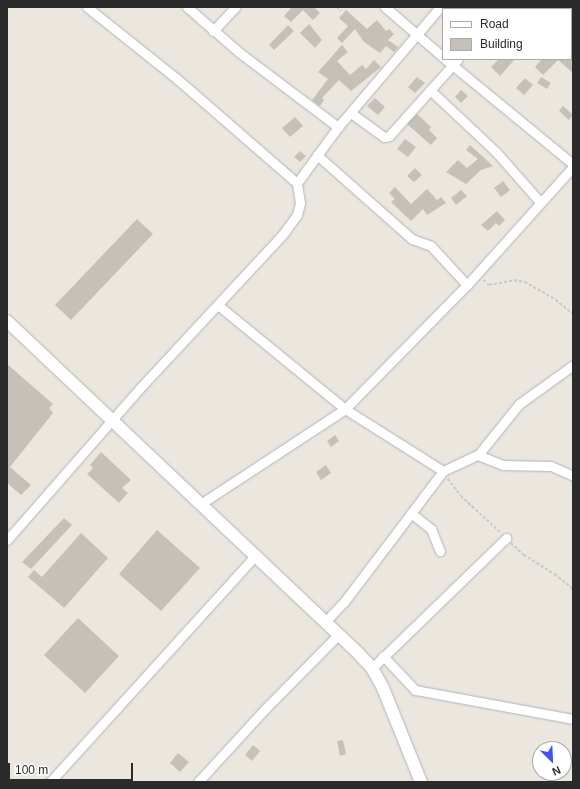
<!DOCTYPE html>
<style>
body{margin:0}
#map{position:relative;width:580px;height:789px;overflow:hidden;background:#ece7de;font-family:Helvetica,sans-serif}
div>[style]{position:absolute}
.building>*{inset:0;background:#c5c1b9}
.path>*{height:1.5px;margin-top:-0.75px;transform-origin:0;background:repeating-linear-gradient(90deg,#c8c8c8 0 3px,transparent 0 5px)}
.roads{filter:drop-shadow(0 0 1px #b1b2be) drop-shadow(0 0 1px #b1b2be)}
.minor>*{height:9px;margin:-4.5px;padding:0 4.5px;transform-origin:4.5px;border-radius:4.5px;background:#fff}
.tertiary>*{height:12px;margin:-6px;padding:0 6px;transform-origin:6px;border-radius:6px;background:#fff}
span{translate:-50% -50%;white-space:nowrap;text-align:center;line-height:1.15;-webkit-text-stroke:3px #fff;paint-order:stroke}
.frame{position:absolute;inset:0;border:8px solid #2b2b2b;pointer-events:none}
.legend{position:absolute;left:442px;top:8px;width:130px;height:52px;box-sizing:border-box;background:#fff;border:1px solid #aaa;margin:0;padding:5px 7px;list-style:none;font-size:12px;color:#2b2b2b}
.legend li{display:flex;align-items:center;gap:8px;height:20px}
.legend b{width:20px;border:1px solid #aaa}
.north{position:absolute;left:532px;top:741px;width:40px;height:40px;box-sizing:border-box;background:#fff;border:1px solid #aaa;border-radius:50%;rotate:156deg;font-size:11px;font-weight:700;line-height:16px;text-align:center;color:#2b2b2b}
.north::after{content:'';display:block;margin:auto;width:14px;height:18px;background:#4352f4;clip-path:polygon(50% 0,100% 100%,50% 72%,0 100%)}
.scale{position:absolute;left:8px;top:763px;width:125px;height:18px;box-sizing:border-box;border:2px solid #2b2b2b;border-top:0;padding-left:5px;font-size:12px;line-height:14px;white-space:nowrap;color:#2b2b2b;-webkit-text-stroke:3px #fff;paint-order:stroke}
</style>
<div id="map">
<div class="building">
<div style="clip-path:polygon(292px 7px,314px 7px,320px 13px,313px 20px,303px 10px,291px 22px,284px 16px)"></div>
<div style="clip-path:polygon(346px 10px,367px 29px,377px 20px,386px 31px,389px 29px,394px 34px,388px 40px,398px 47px,394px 52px,386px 46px,380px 53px,364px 42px,355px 29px,342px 43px,337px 38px,348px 26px,339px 18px)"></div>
<div style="clip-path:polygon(309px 24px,322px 40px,315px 48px,300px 33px)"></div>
<div style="clip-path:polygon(288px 25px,294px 31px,274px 50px,269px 45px)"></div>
<div style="clip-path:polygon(342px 45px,348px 52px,337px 61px,350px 75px,362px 65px,366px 69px,374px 60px,381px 67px,351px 91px,339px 80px,322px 98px,324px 100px,320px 106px,312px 100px,328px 79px,318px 72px)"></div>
<div style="clip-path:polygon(499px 59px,515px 59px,500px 76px,491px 67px)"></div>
<div style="clip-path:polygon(542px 59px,573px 59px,573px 73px,558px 60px,543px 75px,535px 67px)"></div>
<div style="clip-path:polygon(417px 77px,425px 83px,415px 93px,408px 87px)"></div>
<div style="clip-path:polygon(541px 77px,551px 83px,547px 89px,537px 83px)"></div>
<div style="clip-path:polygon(525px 78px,533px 85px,524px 95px,516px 88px)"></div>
<div style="clip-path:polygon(461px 90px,468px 96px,461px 103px,455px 97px)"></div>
<div style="clip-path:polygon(375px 98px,385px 107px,378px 115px,367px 106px)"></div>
<div style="clip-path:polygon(563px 106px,573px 115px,569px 120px,559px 111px)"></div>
<div style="clip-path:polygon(417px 114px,431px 127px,429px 130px,437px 138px,431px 145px,407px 124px)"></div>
<div style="clip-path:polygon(295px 117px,303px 126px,290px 137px,282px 128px)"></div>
<div style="clip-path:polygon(405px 139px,416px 147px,408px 157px,397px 149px)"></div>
<div style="clip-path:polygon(470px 145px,493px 166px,481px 170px,466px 184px,446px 172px,458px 160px,467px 168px,478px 159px,466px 150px)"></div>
<div style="clip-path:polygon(300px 151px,306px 156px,300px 162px,294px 157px)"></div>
<div style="clip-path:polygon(415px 168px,422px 175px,414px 182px,407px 176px)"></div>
<div style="clip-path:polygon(503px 181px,510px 190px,501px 197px,494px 188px)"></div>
<div style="clip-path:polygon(395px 187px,411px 204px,427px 189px,437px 200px,441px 197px,446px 203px,427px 215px,423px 209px,411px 221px,391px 202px,395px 199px,389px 193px)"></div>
<div style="clip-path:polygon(461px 190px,467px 196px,456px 205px,451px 198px)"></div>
<div style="clip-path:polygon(497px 211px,505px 220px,499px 226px,496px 223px,488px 231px,481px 225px)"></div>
<div style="clip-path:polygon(137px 219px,153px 234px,71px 320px,55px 305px)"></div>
<div style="clip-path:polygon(7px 364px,53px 404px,49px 408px,53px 413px,10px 467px,31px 485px,21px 495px,7px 483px)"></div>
<div style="clip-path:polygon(335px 435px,339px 441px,331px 447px,327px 441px)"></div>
<div style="clip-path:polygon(101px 452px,131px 480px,122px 488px,128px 493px,119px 503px,87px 474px,93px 468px,90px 465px)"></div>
<div style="clip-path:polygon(326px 465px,331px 473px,321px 480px,316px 472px)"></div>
<div style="clip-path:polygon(64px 518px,72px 525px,31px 569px,22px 562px)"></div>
<div style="clip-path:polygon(157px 530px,200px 568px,161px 611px,119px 574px)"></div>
<div style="clip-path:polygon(81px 533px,108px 558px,64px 608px,28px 577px,34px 570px,42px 577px)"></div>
<div style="clip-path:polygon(78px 618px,119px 656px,85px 693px,44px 655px)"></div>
<div style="clip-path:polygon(343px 740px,346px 754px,340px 756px,337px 741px)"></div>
<div style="clip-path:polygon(253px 745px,260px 751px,252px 761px,245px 755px)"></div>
<div style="clip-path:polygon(178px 753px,189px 762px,180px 772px,170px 763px)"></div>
</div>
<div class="path">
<div style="left:337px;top:7px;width:6px;rotate:39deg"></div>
<div style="left:484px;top:280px;width:7px;rotate:45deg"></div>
<div style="left:489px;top:285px;width:25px;rotate:-11deg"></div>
<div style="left:514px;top:280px;width:11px;rotate:10deg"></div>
<div style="left:525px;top:282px;width:36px;rotate:30deg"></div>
<div style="left:556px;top:300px;width:22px;rotate:39deg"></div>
<div style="left:448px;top:479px;width:21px;rotate:53deg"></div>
<div style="left:461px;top:496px;width:53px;rotate:42.7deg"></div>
<div style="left:511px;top:543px;width:18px;rotate:43deg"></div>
<div style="left:524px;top:555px;width:36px;rotate:32deg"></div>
<div style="left:555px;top:574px;width:23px;rotate:40deg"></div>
</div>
<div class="roads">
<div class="minor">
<div style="left:87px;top:7px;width:114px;rotate:38.6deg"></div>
<div style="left:176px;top:78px;width:160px;rotate:41deg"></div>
<div style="left:187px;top:7px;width:70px;rotate:41deg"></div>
<div style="left:240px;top:53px;width:123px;rotate:37.1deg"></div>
<div style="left:385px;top:7px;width:77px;rotate:40.8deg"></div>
<div style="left:508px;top:9px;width:3px;rotate:-45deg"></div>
<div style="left:213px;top:31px;width:33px;rotate:-47deg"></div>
<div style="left:445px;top:59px;width:166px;rotate:39.4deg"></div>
<div style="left:430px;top:90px;width:91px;rotate:43.2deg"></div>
<div style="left:496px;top:152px;width:67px;rotate:48.7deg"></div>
<div style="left:351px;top:113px;width:41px;rotate:36deg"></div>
<div style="left:384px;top:137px;width:5px;rotate:-11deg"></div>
<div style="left:389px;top:136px;width:103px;rotate:-48.1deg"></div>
<div style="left:317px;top:155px;width:127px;rotate:41.5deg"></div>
<div style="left:412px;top:239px;width:20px;rotate:20deg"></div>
<div style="left:431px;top:246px;width:53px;rotate:47.3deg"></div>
<div style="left:218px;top:305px;width:164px;rotate:39.3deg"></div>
<div style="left:345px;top:409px;width:116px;rotate:32.3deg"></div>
<div style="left:443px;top:471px;width:38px;rotate:-25deg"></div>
<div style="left:478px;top:455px;width:65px;rotate:-51.2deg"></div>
<div style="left:519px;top:404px;width:67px;rotate:-35.8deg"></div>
<div style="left:478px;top:455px;width:27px;rotate:22deg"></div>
<div style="left:503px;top:465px;width:48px;rotate:1.2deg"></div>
<div style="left:551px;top:466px;width:24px;rotate:24deg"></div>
<div style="left:202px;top:503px;width:171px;rotate:-33.3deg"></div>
<div style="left:345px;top:409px;width:174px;rotate:-45.5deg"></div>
<div style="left:467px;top:285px;width:159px;rotate:-48.1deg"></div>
<div style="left:411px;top:513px;width:26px;rotate:39deg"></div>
<div style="left:431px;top:529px;width:24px;rotate:68deg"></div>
<div style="left:7px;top:540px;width:202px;rotate:-48.8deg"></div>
<div style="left:140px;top:388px;width:210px;rotate:-47.1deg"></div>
<div style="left:283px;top:234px;width:24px;rotate:-54deg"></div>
<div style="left:297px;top:215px;width:12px;rotate:-76deg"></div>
<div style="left:300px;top:203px;width:20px;rotate:-99deg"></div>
<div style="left:297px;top:183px;width:69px;rotate:-53.8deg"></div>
<div style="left:338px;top:127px;width:157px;rotate:-49.6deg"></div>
<div style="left:326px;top:621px;width:26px;rotate:-47deg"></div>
<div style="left:344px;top:602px;width:164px;rotate:-52.9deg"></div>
<div style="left:383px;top:656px;width:47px;rotate:46.7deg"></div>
<div style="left:415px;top:690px;width:161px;rotate:10.4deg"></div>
<div style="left:372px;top:668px;width:187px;rotate:-44.1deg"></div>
<div style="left:50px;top:782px;width:307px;rotate:-47.8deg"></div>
<div style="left:198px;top:782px;width:99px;rotate:-47.5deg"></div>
<div style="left:265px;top:709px;width:105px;rotate:-45.4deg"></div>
</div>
<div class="tertiary">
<div style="left:7px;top:321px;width:483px;rotate:43.4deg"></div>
<div style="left:358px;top:653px;width:21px;rotate:47deg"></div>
<div style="left:372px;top:668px;width:23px;rotate:61deg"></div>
<div style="left:383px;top:688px;width:101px;rotate:68deg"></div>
</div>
</div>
<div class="frame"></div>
<ul class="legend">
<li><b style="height:5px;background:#fff"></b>Road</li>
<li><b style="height:11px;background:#c5c1b9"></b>Building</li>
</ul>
<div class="north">N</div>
<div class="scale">100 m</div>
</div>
